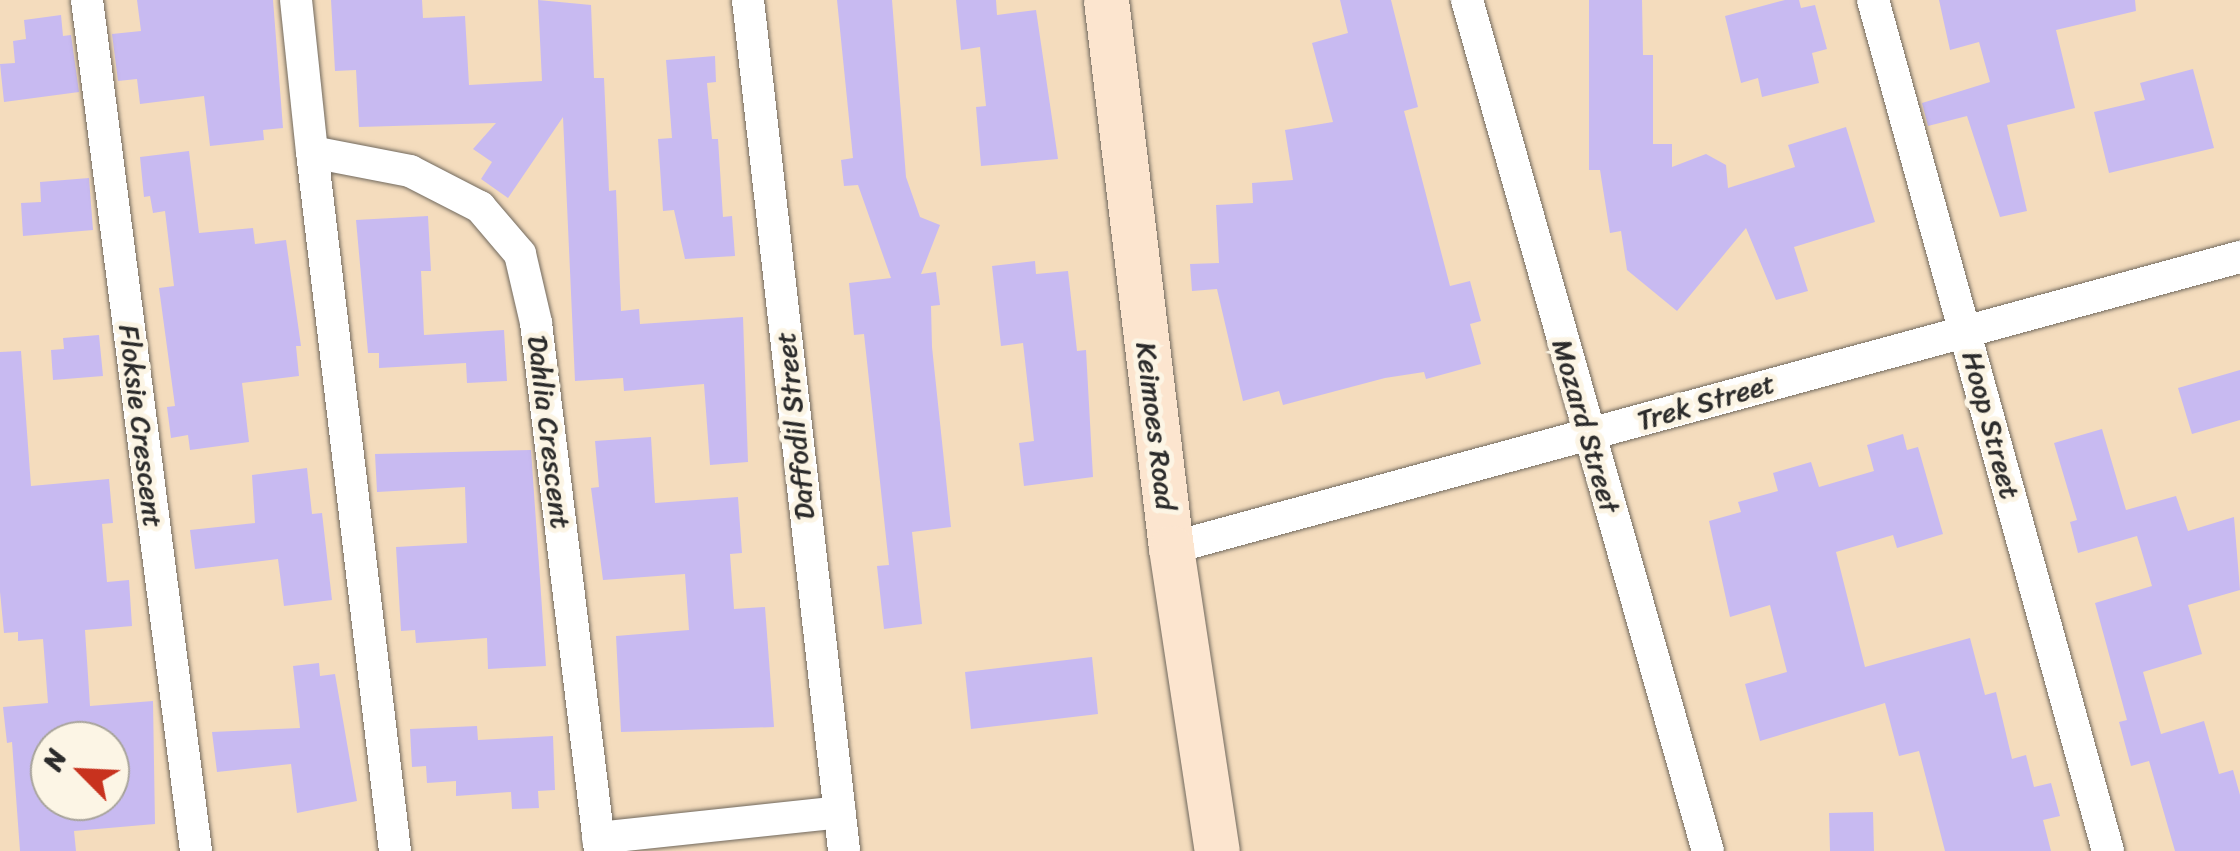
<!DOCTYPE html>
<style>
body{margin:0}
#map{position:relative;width:2240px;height:851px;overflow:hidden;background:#f4dcbd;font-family:Sriracha,sans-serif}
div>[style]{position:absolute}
.building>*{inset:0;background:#c8baf1}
.roads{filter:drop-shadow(0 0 2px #71695e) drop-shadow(0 0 2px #71695e)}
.street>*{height:32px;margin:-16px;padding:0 16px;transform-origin:16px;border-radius:16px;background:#fff}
.secondary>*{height:45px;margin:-22.5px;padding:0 22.5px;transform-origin:22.5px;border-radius:22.5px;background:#fce5cf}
span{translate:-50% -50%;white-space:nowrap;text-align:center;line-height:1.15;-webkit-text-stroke:10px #fcf5e5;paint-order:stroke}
.street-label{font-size:28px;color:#2b2b2b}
.north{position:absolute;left:30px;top:721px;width:100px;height:100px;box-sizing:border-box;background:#fcf5e5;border:2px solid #a8a49b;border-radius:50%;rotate:294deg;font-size:28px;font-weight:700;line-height:40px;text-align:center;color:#2b2b2b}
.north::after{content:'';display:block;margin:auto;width:35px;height:45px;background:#c8321e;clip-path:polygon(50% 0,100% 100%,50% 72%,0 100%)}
</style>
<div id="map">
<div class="building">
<div style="clip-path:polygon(137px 0,273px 0,283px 128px,263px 130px,264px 140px,210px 146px,204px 96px,140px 104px,137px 79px,118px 81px,112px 34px,141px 31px)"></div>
<div style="clip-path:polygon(331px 0,422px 0,423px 18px,465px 16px,469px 85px,542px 81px,538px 0,591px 5px,594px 78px,604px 78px,609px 191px,616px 190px,621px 311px,639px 309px,640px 324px,743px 317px,748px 462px,710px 465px,704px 384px,624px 391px,623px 378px,575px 381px,563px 117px,508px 198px,481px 179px,492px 162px,473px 149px,496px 123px,359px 127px,356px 70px,335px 71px)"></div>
<div style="clip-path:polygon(837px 0,892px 0,906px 177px,920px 217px,940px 225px,921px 274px,936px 272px,940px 305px,931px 306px,932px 347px,951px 527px,912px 532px,922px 624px,884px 629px,877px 566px,889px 565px,864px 334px,854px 335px,849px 283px,891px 278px,858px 185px,844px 186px,841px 160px,853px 158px)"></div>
<div style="clip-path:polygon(956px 0,996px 0,997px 15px,1036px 10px,1058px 159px,981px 166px,976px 107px,986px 106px,980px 47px,961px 50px)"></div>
<div style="clip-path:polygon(1340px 0,1391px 0,1418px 107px,1404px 111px,1450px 286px,1470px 281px,1481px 321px,1470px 324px,1481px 364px,1426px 379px,1424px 372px,1385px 378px,1283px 405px,1279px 391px,1243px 401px,1217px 289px,1192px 291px,1190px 264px,1219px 263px,1216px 205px,1253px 203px,1252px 183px,1293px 180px,1285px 130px,1333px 122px,1312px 43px,1348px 33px)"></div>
<div style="clip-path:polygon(1589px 0,1642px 0,1643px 55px,1653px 55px,1653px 144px,1672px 144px,1672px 167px,1706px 154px,1726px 165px,1728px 188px,1795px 167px,1788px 145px,1846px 127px,1875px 222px,1794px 247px,1808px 291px,1776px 300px,1746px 228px,1677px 311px,1627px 270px,1621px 231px,1610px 233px,1600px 170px,1589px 170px)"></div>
<div style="clip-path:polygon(1785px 0,1799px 0,1801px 8px,1815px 5px,1827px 49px,1812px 53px,1819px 83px,1762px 97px,1758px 78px,1741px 83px,1725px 16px)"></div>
<div style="clip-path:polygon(1939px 0,2135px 0,2136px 11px,2056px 30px,2075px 108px,2007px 125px,2027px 211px,2000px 217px,1967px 116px,1928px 126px,1922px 103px,1990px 82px,1979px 42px,1950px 50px)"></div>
<div style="clip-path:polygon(61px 15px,63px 36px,71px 35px,79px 92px,4px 102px,0 64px,15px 63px,13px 41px,26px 39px,24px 20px)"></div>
<div style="clip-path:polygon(715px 56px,716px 82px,707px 83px,712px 139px,718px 139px,723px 217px,732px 216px,735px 256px,685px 259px,674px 210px,663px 211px,658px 139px,672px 138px,666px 60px)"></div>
<div style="clip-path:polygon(2193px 69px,2214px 148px,2109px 173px,2094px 112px,2145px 100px,2140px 83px)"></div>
<div style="clip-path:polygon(189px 151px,199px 233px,253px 228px,255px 244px,286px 240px,301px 346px,296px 346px,299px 376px,242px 383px,249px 442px,190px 450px,188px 435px,171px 438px,167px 407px,175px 406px,159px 288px,174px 286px,165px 211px,153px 213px,150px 196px,144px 197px,140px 157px)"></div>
<div style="clip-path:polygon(89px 178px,93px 230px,23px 236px,21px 203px,41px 202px,40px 182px)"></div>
<div style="clip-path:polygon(428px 216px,431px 271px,421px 271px,424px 335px,504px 330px,507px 381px,467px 383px,466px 363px,379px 368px,379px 353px,368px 353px,356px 220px)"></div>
<div style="clip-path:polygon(1035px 261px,1036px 274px,1068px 271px,1077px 351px,1086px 350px,1093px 477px,1024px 486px,1019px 443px,1034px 441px,1023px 343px,1001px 346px,992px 266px)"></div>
<div style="clip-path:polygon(99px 335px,103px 376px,53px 380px,51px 350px,64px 349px,63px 338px)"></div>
<div style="clip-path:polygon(evenodd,21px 351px,31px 486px,109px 479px,113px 523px,102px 524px,107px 582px,129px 580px,132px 626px,85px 630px,90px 706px,153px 701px,155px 824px,74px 831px,76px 851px,20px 851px,12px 742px,7px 743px,3px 707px,48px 703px,43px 639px,18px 641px,18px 632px,4px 633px,0 592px,0 352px,21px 351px,50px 741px,110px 741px,110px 801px,50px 801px,50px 741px)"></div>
<div style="clip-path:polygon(2240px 370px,2240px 420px,2192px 434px,2178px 388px)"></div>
<div style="clip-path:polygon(2102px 429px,2126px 510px,2176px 496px,2188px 531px,2234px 517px,2240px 590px,2188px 605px,2202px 654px,2143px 672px,2161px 734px,2204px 721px,2219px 774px,2233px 770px,2240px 795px,2240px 851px,2175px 851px,2149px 761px,2131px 766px,2119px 722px,2127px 720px,2095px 603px,2152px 586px,2137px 536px,2078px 553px,2070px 522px,2077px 520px,2054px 443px)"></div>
<div style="clip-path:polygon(1903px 434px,1907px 450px,1918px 447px,1943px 534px,1897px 548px,1893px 535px,1836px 552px,1865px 667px,1970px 638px,1985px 695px,1996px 692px,2012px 759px,2026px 755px,2034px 787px,2051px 783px,2060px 816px,2043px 820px,2051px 851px,1945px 851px,1919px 751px,1899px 756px,1885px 703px,1760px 741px,1745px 684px,1787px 672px,1770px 605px,1730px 617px,1709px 521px,1741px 512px,1738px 502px,1778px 491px,1773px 473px,1811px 462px,1819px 487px,1874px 471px,1867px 445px)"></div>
<div style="clip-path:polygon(651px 437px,655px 503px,738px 497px,742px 553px,730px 554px,734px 609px,765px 607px,774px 727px,621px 732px,616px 636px,689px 630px,685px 574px,603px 580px,591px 488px,599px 487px,595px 441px)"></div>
<div style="clip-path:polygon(531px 450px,546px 666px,488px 669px,487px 638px,416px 643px,415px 630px,401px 631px,396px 547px,467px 543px,465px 487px,377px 492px,375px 454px)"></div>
<div style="clip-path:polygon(307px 468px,312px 514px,322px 513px,332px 600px,284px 606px,278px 559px,195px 569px,190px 530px,255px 523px,252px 475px)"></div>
<div style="clip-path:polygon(1092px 657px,1098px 714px,971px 729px,965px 672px)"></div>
<div style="clip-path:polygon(319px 663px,320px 676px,335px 674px,357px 801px,297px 813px,291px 764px,217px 772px,212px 732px,300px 728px,293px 666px)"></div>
<div style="clip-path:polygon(477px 726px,478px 740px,553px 736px,555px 790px,538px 791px,539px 808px,512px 809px,511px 792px,456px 796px,456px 781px,427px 783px,426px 766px,412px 767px,410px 729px)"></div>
<div style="clip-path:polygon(1873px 812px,1874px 851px,1830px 851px,1829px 813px)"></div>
</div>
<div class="roads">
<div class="street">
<div style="left:87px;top:0;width:858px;rotate:82.7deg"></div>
<div style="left:296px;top:0;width:153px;rotate:84deg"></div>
<div style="left:312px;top:152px;width:100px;rotate:11deg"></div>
<div style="left:410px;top:171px;width:79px;rotate:27.2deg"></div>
<div style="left:480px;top:207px;width:62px;rotate:49.6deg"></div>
<div style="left:520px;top:254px;width:71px;rotate:76.9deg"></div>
<div style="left:536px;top:323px;width:532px;rotate:83.09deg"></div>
<div style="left:748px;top:0;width:856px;rotate:83.56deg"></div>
<div style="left:1467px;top:0;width:884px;rotate:74.19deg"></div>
<div style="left:1873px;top:0;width:883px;rotate:74.56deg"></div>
<div style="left:312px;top:152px;width:704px;rotate:83.23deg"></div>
<div style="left:1171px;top:548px;width:1108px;rotate:-15.23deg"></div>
<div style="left:598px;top:838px;width:243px;rotate:-6.1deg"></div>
</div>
<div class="secondary">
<div style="left:1106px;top:0;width:552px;rotate:83.24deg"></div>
<div style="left:1171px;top:548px;width:306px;rotate:81.4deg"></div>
</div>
</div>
<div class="street-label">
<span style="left:1706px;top:402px;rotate:-16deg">Trek Street</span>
<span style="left:1991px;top:425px;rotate:75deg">Hoop Street</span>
<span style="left:141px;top:426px;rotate:83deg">Floksie Crescent</span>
<span style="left:795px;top:426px;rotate:-96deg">Daffodil Street</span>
<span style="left:1156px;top:426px;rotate:83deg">Keimoes Road</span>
<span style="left:1586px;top:426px;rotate:74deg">Mozard Street</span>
<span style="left:549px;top:432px;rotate:83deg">Dahlia Crescent</span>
</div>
<div class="north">N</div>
</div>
